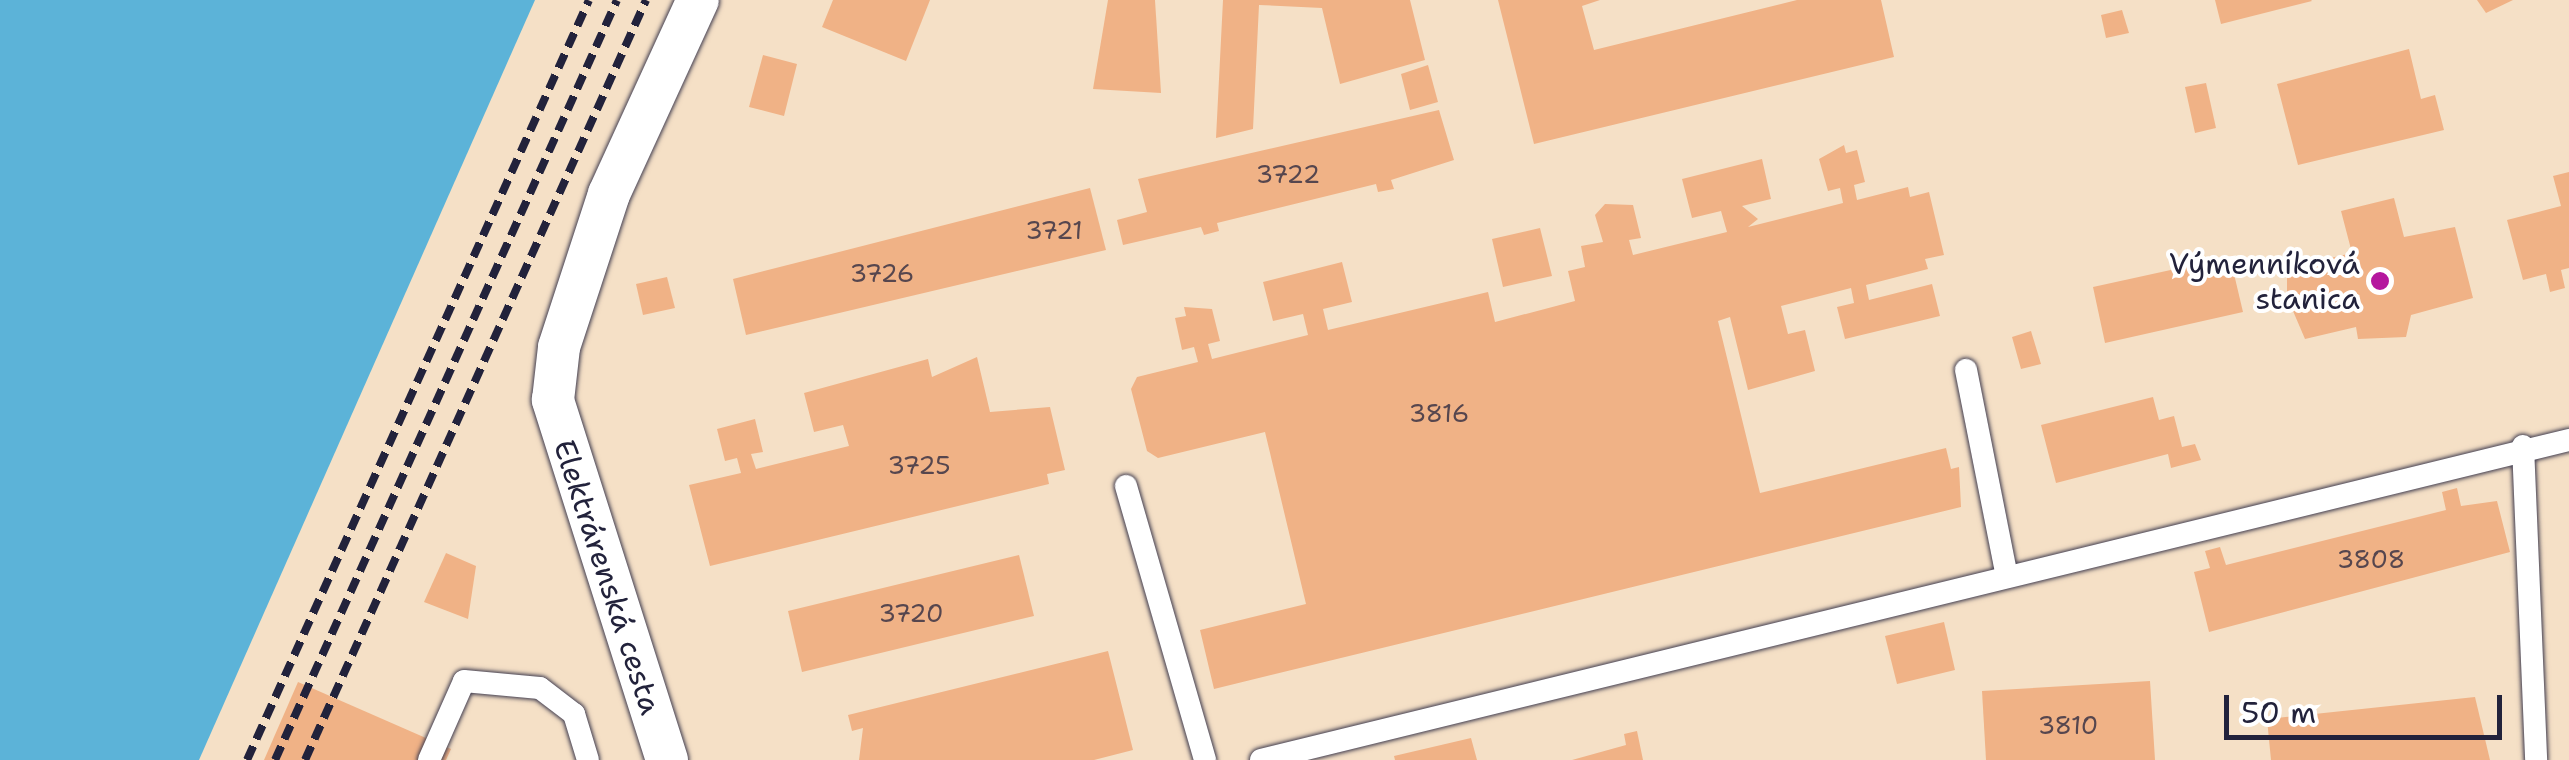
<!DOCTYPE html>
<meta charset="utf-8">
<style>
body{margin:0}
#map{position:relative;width:2569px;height:760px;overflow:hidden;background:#f5e0c6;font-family:"Shantell Sans",sans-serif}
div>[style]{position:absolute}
.water>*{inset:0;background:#5cb3d8}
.building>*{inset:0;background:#f0b286}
.roads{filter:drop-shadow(0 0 2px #423e50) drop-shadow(0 0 2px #423e50)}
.service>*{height:22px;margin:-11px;padding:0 11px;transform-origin:11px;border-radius:11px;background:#fff}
.minor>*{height:42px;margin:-21px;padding:0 21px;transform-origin:21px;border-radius:21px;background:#fff}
.rail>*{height:8px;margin-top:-4px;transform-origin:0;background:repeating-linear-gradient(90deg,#22223b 0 15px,transparent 0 23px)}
.dots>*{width:28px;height:28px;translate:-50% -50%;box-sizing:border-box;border:5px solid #fff;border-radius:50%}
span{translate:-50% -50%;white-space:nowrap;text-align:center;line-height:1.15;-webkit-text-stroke:8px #fff;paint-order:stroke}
.number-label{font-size:25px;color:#56464e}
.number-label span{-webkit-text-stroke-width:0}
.poi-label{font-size:30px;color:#22223b}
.right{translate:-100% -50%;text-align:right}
.street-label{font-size:30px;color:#22223b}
.scale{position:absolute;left:2224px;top:695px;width:278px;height:45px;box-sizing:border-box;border:5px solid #22223b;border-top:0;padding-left:12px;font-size:30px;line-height:35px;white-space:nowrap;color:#22223b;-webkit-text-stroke:8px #fff;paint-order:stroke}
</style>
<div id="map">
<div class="water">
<div style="clip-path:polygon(0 0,535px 0,199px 760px,0 760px)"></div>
</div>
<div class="building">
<div style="clip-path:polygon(833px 0,930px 0,906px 61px,822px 27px)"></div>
<div style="clip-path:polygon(1108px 0,1155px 0,1161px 93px,1093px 89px)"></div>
<div style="clip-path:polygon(1223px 0,1410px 0,1425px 60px,1340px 84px,1322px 8px,1259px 5px,1253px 129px,1216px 138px)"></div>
<div style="clip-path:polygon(1498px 0,1600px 0,1582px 6px,1594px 50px,1797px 0,1881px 0,1894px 57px,1534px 144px)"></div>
<div style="clip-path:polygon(2215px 0,2311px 0,2312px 1px,2221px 24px)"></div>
<div style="clip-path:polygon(2477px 0,2513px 0,2486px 13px)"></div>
<div style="clip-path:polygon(2122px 10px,2129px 33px,2106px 38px,2101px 15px)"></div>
<div style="clip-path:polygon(2409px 49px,2421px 99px,2435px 95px,2444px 130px,2298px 165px,2277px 84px)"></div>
<div style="clip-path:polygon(763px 55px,797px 64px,784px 116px,749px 107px)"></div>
<div style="clip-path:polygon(1428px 65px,1438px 102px,1410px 110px,1401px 74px)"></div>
<div style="clip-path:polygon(2206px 83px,2216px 128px,2195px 133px,2185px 87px)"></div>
<div style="clip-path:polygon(1439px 110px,1454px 160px,1391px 180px,1394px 189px,1378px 192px,1376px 184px,1217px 223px,1219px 231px,1204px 235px,1201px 227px,1123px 245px,1117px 220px,1147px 212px,1138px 179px)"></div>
<div style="clip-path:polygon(1844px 145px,1846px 153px,1857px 150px,1865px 182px,1854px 185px,1857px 200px,1908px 187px,1910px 197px,1929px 192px,1944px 255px,1925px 259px,1928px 269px,1866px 285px,1869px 300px,1932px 284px,1940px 316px,1845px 339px,1837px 307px,1854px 303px,1851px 288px,1781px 306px,1788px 334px,1805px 330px,1815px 371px,1748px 390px,1730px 317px,1718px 321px,1760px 493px,1946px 448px,1951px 469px,1959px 467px,1961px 507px,1214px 689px,1200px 630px,1306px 604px,1265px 432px,1158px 458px,1147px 451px,1131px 389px,1137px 377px,1198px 362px,1194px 347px,1182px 350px,1175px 318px,1186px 316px,1184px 307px,1212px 309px,1220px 341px,1208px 344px,1212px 359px,1308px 335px,1303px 314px,1273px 321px,1263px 282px,1342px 262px,1352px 302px,1323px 309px,1328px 330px,1488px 292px,1495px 322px,1575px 301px,1568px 271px,1585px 267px,1581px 246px,1603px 242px,1595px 215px,1605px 204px,1633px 205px,1641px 238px,1629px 240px,1633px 255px,1727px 232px,1721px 211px,1692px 218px,1682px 179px,1762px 159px,1771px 199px,1742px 206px,1758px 219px,1748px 227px,1843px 203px,1840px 188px,1828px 191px,1819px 159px)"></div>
<div style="clip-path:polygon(2569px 172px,2569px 268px,2561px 270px,2565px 288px,2550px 292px,2546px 274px,2523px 280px,2507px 220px,2561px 206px,2553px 176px)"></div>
<div style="clip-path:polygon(1090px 188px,1106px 250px,746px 335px,733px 279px)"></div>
<div style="clip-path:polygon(2394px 198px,2404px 237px,2455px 227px,2473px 298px,2411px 315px,2406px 337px,2358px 339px,2356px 327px,2305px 339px,2287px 297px,2287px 268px,2352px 253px,2341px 211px)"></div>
<div style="clip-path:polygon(1540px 228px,1552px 276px,1503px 287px,1492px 239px)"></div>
<div style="clip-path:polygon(2230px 257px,2243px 312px,2105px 343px,2093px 287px)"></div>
<div style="clip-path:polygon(667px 277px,675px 308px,643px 315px,636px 284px)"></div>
<div style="clip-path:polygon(2031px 331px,2041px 364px,2021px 369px,2012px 337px)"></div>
<div style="clip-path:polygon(977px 357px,990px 412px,1050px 407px,1065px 470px,1047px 474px,1049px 484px,710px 566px,689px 485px,741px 473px,737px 458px,725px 461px,717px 429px,755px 419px,763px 452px,751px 454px,756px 469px,849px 446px,843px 425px,814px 432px,804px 393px,928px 359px,932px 377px)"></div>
<div style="clip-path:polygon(2153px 397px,2159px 420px,2174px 416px,2182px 447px,2195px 444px,2201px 460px,2171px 468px,2168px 454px,2056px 483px,2041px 425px)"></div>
<div style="clip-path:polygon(2457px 488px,2461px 506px,2497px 501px,2510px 552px,2209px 632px,2194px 572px,2210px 568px,2205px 551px,2220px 547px,2226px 565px,2446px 510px,2442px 492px)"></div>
<div style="clip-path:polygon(446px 553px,476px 566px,468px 619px,424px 602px)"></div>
<div style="clip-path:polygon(1019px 555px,1034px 616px,802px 672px,788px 611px)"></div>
<div style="clip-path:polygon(1944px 622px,1955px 670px,1897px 684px,1885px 636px)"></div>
<div style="clip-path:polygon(1108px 651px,1133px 750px,1094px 760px,859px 760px,863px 728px,852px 731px,848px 715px)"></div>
<div style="clip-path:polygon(2150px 681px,2155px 760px,1986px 760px,1982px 691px)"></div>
<div style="clip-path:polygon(298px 682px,451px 749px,446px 760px,264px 760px)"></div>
<div style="clip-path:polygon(2475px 697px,2490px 760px,2271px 760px,2267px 719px)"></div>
<div style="clip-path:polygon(1637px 731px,1643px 760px,1572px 760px,1626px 745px,1624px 734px)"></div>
<div style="clip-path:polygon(1471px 738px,1477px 760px,1395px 760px,1394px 756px)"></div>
</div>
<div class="roads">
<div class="service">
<div style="left:1966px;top:370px;width:206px;rotate:78.8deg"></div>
<div style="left:2523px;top:446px;width:314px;rotate:87.6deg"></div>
<div style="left:1126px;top:486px;width:285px;rotate:73.9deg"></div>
<div style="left:429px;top:760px;width:86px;rotate:-66.1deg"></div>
<div style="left:464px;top:681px;width:76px;rotate:5.3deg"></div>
<div style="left:540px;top:688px;width:43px;rotate:37.4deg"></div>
<div style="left:574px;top:714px;width:48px;rotate:73.1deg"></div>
<div style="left:1261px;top:760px;width:1347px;rotate:-13.75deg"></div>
</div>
<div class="minor">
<div style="left:667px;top:760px;width:378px;rotate:-107.6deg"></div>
<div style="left:553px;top:400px;width:53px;rotate:-83.5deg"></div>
<div style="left:559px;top:347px;width:161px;rotate:-71.9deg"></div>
<div style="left:609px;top:194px;width:213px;rotate:-65.4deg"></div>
</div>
</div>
<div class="rail">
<div style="left:247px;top:760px;width:833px;rotate:-65.77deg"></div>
<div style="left:275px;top:760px;width:833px;rotate:-65.77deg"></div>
<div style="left:305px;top:760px;width:833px;rotate:-65.83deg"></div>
</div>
<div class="dots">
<div style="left:2380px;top:281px;background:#b5179e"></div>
</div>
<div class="number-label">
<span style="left:1288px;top:174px">3722</span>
<span style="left:1054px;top:230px">3721</span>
<span style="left:882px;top:273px">3726</span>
<span style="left:1439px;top:413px">3816</span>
<span style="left:919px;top:465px">3725</span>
<span style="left:2371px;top:559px">3808</span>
<span style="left:911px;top:613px">3720</span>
<span style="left:2068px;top:725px">3810</span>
</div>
<div class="poi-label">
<span class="right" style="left:2360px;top:281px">Výmenníková<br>stanica</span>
</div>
<div class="street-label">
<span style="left:607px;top:577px;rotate:72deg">Elektrárenská cesta</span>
</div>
<div class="scale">50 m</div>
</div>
